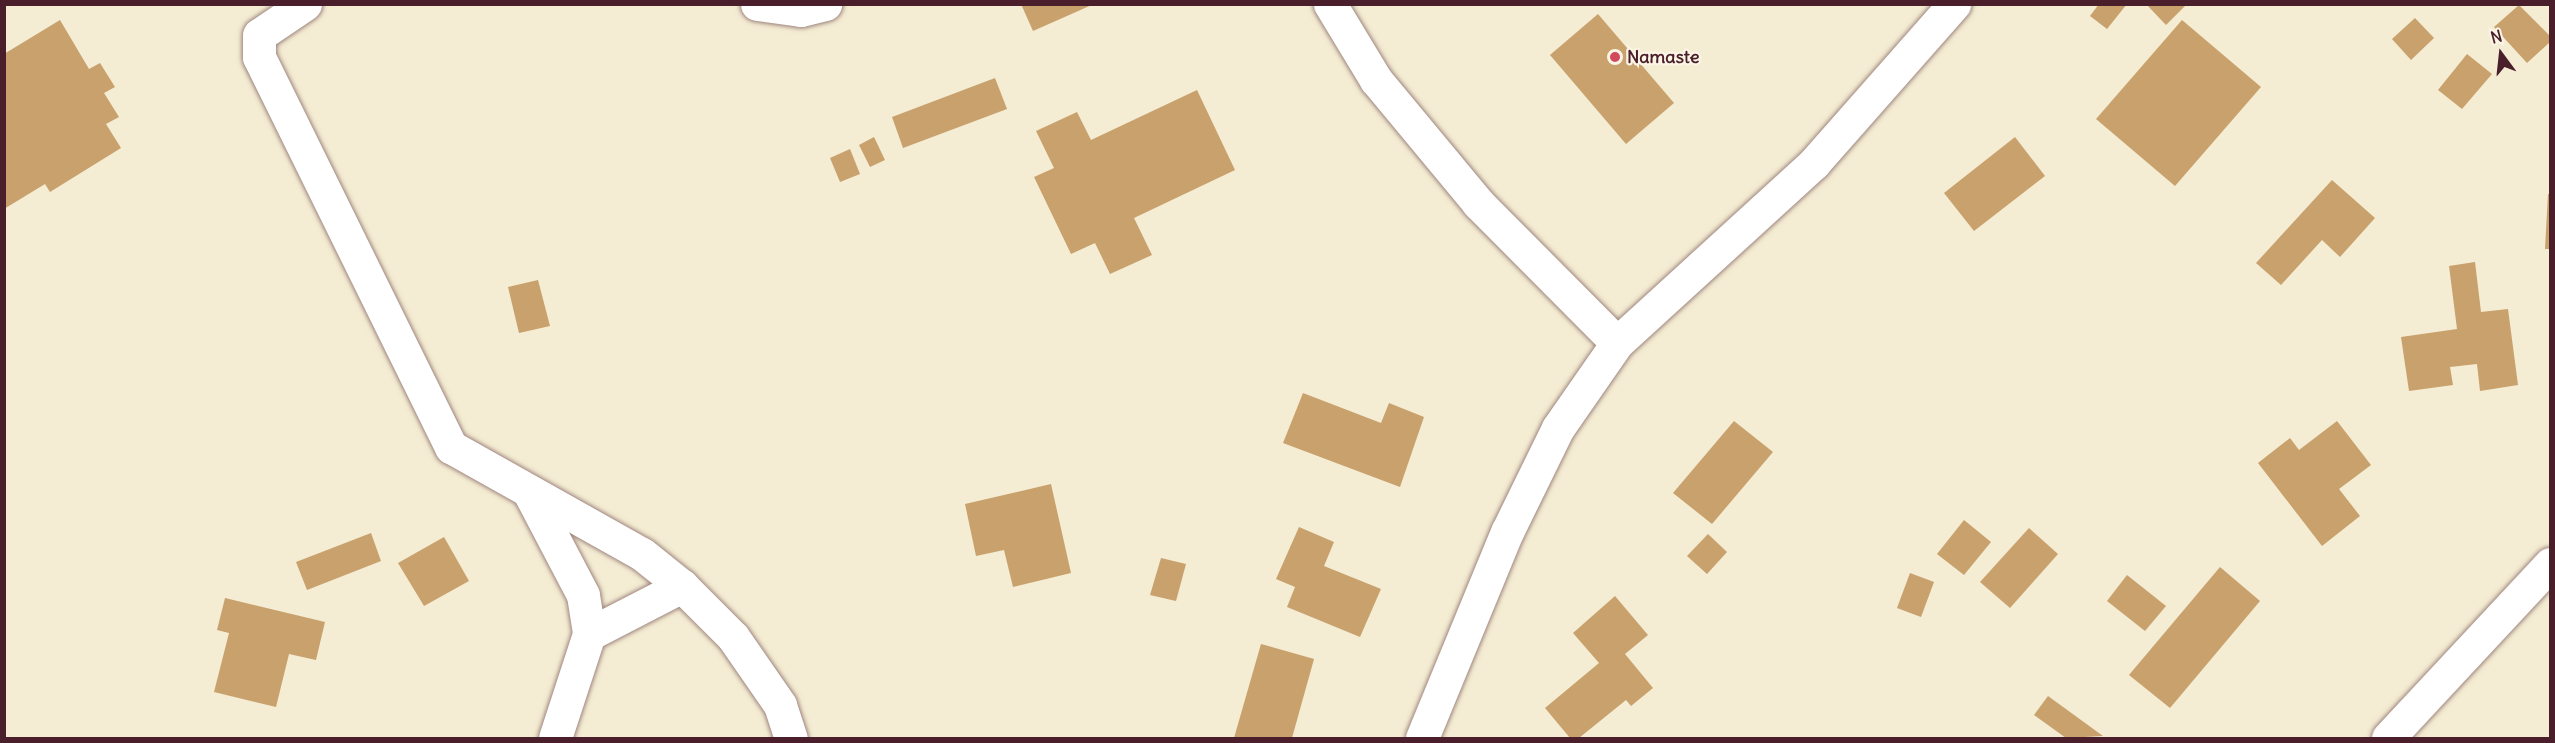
<!DOCTYPE html>
<style>
body{margin:0}
#map{position:relative;width:2555px;height:743px;overflow:hidden;background:#f4ecd3;font-family:Delius,sans-serif}
div>[style]{position:absolute}
.building>*{inset:0;background:#c8a16d}
.roads{filter:drop-shadow(0 0 2px #9f867f) drop-shadow(0 0 2px #9f867f)}
.minor>*{height:33px;margin:-16.5px;padding:0 16.5px;transform-origin:16.5px;border-radius:16.5px;background:#fff}
.tertiary>*{height:33px;margin:-16.5px;padding:0 16.5px;transform-origin:16.5px;border-radius:16.5px;background:#fff}
.dots>*{width:16px;height:16px;translate:-50% -50%;box-sizing:border-box;border:3px solid #fcf5e5;border-radius:50%}
span{translate:-50% -50%;white-space:nowrap;text-align:center;line-height:1.15;-webkit-text-stroke:4.5px #fcf5e5;paint-order:stroke}
.poi-label{font-size:18px;color:#4a1f2b;font-weight:700}
.left{translate:0 -50%;text-align:left}
.frame{position:absolute;inset:0;border:6px solid #4a1f2b;pointer-events:none}
.north{position:absolute;left:2471px;top:24px;width:60px;height:60px;-webkit-text-stroke:4px #fcf5e5;paint-order:stroke;rotate:345deg;font-size:16px;font-weight:700;line-height:24px;text-align:center;color:#4a1f2b}
.north::after{content:'';display:block;margin:auto;width:21px;height:27px;background:#4a1f2b;clip-path:polygon(50% 0,100% 100%,50% 72%,0 100%)}
</style>
<div id="map">
<div class="building">
<div style="clip-path:polygon(1021px 4px,1094px 4px,1033px 31px)"></div>
<div style="clip-path:polygon(2099px 4px,2127px 4px,2107px 29px,2090px 16px)"></div>
<div style="clip-path:polygon(2146px 4px,2187px 4px,2166px 25px)"></div>
<div style="clip-path:polygon(2519px 5px,2550px 36px,2550px 42px,2527px 63px,2494px 27px)"></div>
<div style="clip-path:polygon(1598px 14px,1674px 103px,1626px 144px,1550px 55px)"></div>
<div style="clip-path:polygon(2415px 18px,2434px 38px,2411px 60px,2392px 39px)"></div>
<div style="clip-path:polygon(60px 20px,89px 69px,100px 63px,115px 87px,104px 93px,119px 117px,106px 124px,121px 148px,50px 192px,45px 184px,4px 209px,4px 54px)"></div>
<div style="clip-path:polygon(2182px 20px,2261px 87px,2175px 186px,2096px 119px)"></div>
<div style="clip-path:polygon(2467px 54px,2492px 74px,2462px 109px,2438px 90px)"></div>
<div style="clip-path:polygon(995px 78px,1007px 109px,903px 148px,892px 117px)"></div>
<div style="clip-path:polygon(1197px 90px,1235px 170px,1134px 218px,1152px 255px,1110px 274px,1095px 243px,1071px 254px,1034px 177px,1054px 168px,1036px 131px,1077px 112px,1091px 140px)"></div>
<div style="clip-path:polygon(874px 137px,885px 160px,870px 167px,859px 145px)"></div>
<div style="clip-path:polygon(2015px 137px,2045px 176px,1974px 231px,1944px 193px)"></div>
<div style="clip-path:polygon(850px 149px,860px 174px,840px 182px,830px 158px)"></div>
<div style="clip-path:polygon(2332px 180px,2375px 218px,2340px 257px,2322px 240px,2281px 285px,2256px 263px)"></div>
<div style="clip-path:polygon(2548px 194px,2550px 194px,2550px 249px,2545px 249px)"></div>
<div style="clip-path:polygon(2475px 262px,2481px 312px,2508px 309px,2518px 385px,2480px 391px,2477px 364px,2450px 367px,2453px 385px,2409px 391px,2401px 337px,2457px 329px,2449px 266px)"></div>
<div style="clip-path:polygon(538px 280px,550px 326px,519px 333px,508px 287px)"></div>
<div style="clip-path:polygon(1303px 393px,1381px 423px,1389px 403px,1424px 417px,1400px 487px,1283px 443px)"></div>
<div style="clip-path:polygon(1734px 421px,1773px 452px,1712px 524px,1673px 493px)"></div>
<div style="clip-path:polygon(2337px 421px,2371px 465px,2339px 489px,2360px 516px,2322px 546px,2258px 463px,2290px 438px,2299px 450px)"></div>
<div style="clip-path:polygon(1051px 484px,1071px 573px,1013px 587px,1004px 550px,976px 556px,965px 504px)"></div>
<div style="clip-path:polygon(1964px 520px,1991px 542px,1964px 575px,1937px 554px)"></div>
<div style="clip-path:polygon(1299px 527px,1334px 542px,1324px 566px,1381px 589px,1360px 637px,1287px 607px,1295px 587px,1276px 579px)"></div>
<div style="clip-path:polygon(2029px 528px,2058px 554px,2010px 608px,1980px 582px)"></div>
<div style="clip-path:polygon(371px 533px,381px 561px,307px 590px,296px 562px)"></div>
<div style="clip-path:polygon(1708px 534px,1727px 552px,1707px 574px,1687px 556px)"></div>
<div style="clip-path:polygon(444px 537px,469px 581px,424px 606px,398px 563px)"></div>
<div style="clip-path:polygon(1161px 558px,1186px 564px,1176px 601px,1150px 595px)"></div>
<div style="clip-path:polygon(2220px 567px,2260px 601px,2170px 708px,2129px 675px)"></div>
<div style="clip-path:polygon(1910px 573px,1934px 582px,1921px 617px,1897px 608px)"></div>
<div style="clip-path:polygon(2127px 575px,2166px 606px,2145px 631px,2107px 601px)"></div>
<div style="clip-path:polygon(1615px 596px,1648px 635px,1625px 654px,1653px 688px,1631px 706px,1626px 700px,1579px 738px,1570px 738px,1545px 708px,1599px 663px,1573px 633px)"></div>
<div style="clip-path:polygon(225px 598px,325px 622px,316px 660px,289px 654px,276px 707px,214px 692px,229px 633px,217px 630px)"></div>
<div style="clip-path:polygon(1261px 644px,1314px 659px,1292px 738px,1234px 738px)"></div>
<div style="clip-path:polygon(2048px 696px,2103px 736px,2066px 738px,2034px 715px)"></div>
</div>
<div class="roads">
<div class="minor">
<div style="left:305px;top:4px;width:55px;rotate:146deg"></div>
<div style="left:259px;top:35px;width:22px;rotate:90deg"></div>
<div style="left:259px;top:57px;width:435px;rotate:63.8deg"></div>
<div style="left:451px;top:447px;width:219px;rotate:29.3deg"></div>
<div style="left:642px;top:554px;width:51px;rotate:38.7deg"></div>
<div style="left:682px;top:586px;width:72px;rotate:45deg"></div>
<div style="left:733px;top:637px;width:83px;rotate:55.3deg"></div>
<div style="left:780px;top:705px;width:35px;rotate:72deg"></div>
<div style="left:757px;top:4px;width:44px;rotate:7.8deg"></div>
<div style="left:801px;top:10px;width:25px;rotate:-14deg"></div>
<div style="left:1330px;top:4px;width:89px;rotate:58.8deg"></div>
<div style="left:1376px;top:80px;width:160px;rotate:50.3deg"></div>
<div style="left:1478px;top:203px;width:197px;rotate:45.2deg"></div>
<div style="left:529px;top:492px;width:116px;rotate:62.3deg"></div>
<div style="left:583px;top:595px;width:39px;rotate:81deg"></div>
<div style="left:589px;top:634px;width:109px;rotate:108.1deg"></div>
<div style="left:589px;top:634px;width:105px;rotate:-27.3deg"></div>
<div style="left:1422px;top:738px;width:223px;rotate:-67.6deg"></div>
<div style="left:1507px;top:532px;width:116px;rotate:-63.9deg"></div>
<div style="left:1558px;top:428px;width:103px;rotate:-55.2deg"></div>
<div style="left:1617px;top:343px;width:267px;rotate:-42.4deg"></div>
<div style="left:1814px;top:163px;width:212px;rotate:-48.6deg"></div>
</div>
<div class="tertiary">
<div style="left:2388px;top:738px;width:238px;rotate:-47deg"></div>
</div>
</div>
<div class="dots">
<div style="left:1615px;top:57px;background:#d1495b"></div>
</div>
<div class="poi-label">
<span class="left" style="left:1627px;top:57px">Namaste</span>
</div>
<div class="frame"></div>
<div class="north">N</div>
</div>
